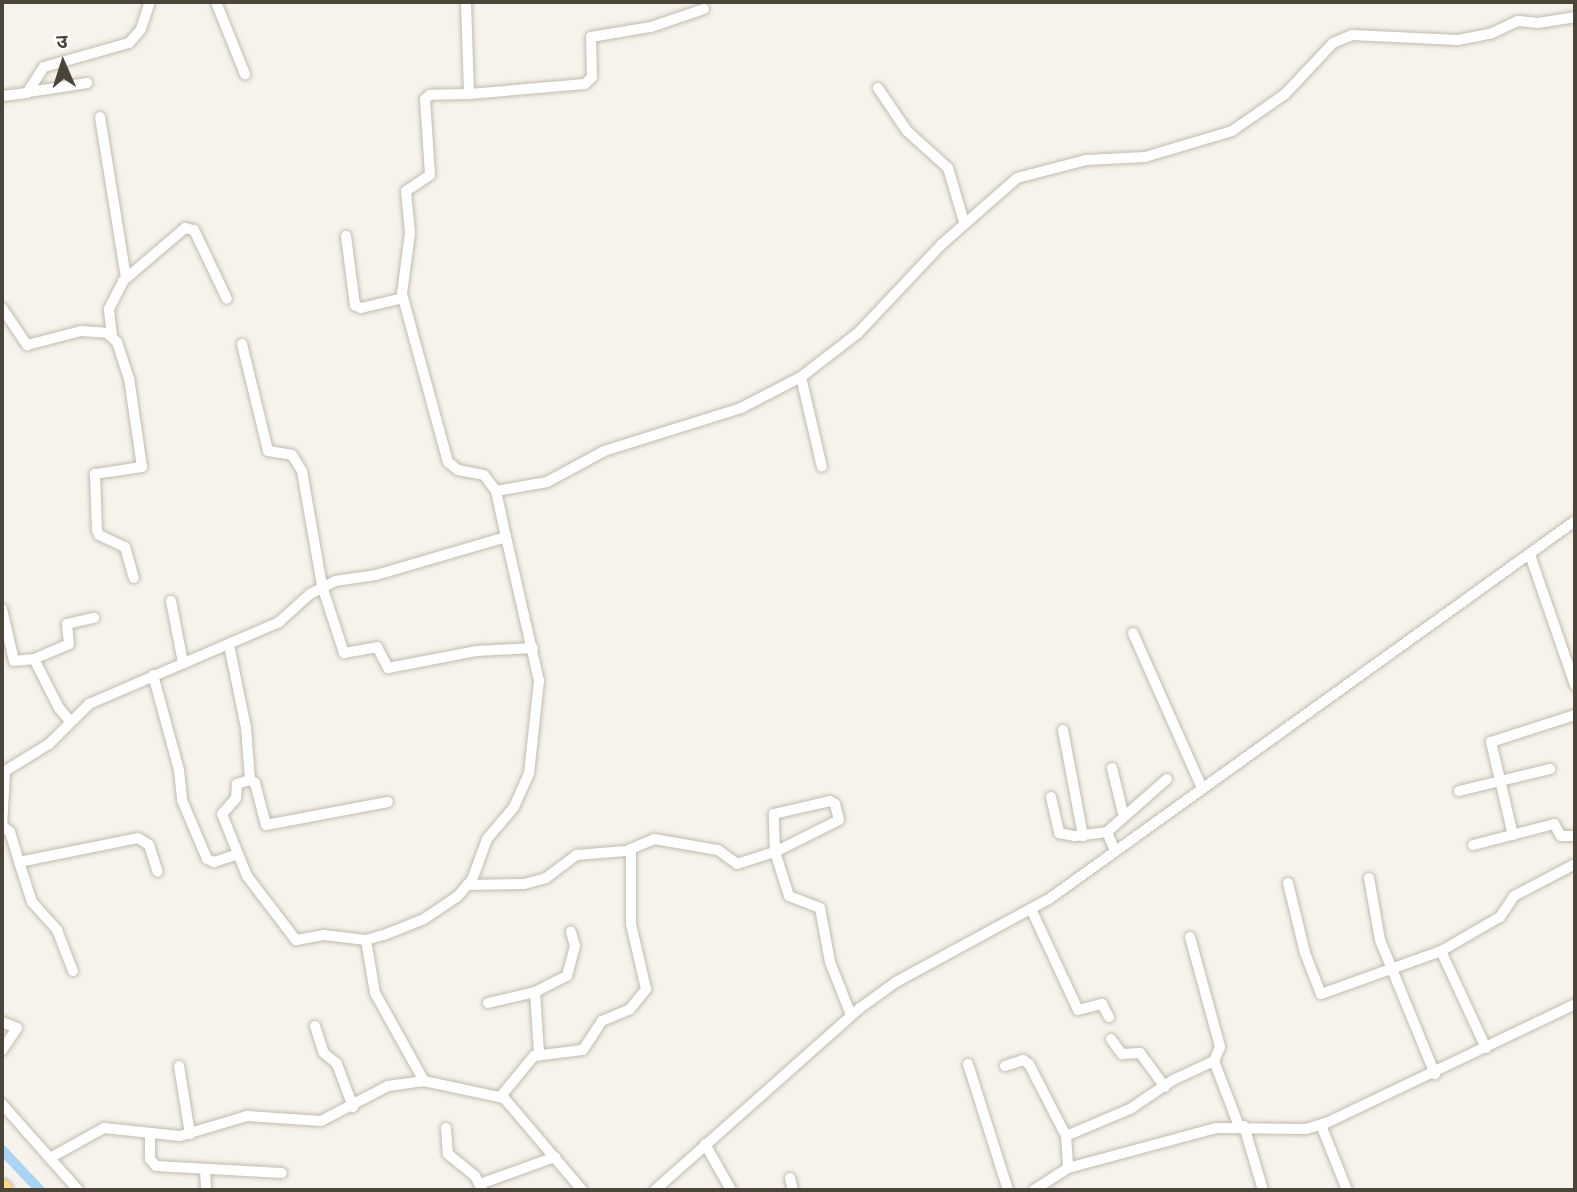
<!DOCTYPE html>
<meta charset="utf-8">
<style>
body{margin:0}
#map{position:relative;width:1577px;height:1192px;overflow:hidden;background:#f6f3ec;font-family:"Nunito Sans","Noto Sans Devanagari",sans-serif}
div>[style]{position:absolute}
.canal>*{height:10px;margin:-5px;padding:0 5px;transform-origin:5px;border-radius:5px;background:#a9d4f2}
.roads{filter:drop-shadow(0 0 2px #c2bbae) drop-shadow(0 0 2px #c2bbae)}
.minor>*{height:10px;margin:-5px;padding:0 5px;transform-origin:5px;border-radius:5px;background:#fff}
.trunk>*{height:16px;margin:-8px;padding:0 8px;transform-origin:8px;border-radius:8px;background:#ffd985}
span{translate:-50% -50%;white-space:nowrap;text-align:center;line-height:1.15;-webkit-text-stroke:6px #fff;paint-order:stroke}
.frame{position:absolute;inset:0;border:4px solid #4b4439;pointer-events:none}
.north{position:absolute;left:28px;top:28px;width:70px;height:70px;-webkit-text-stroke:5px #fff;paint-order:stroke;rotate:357deg;font-size:19px;font-weight:700;line-height:28px;text-align:center;color:#4b4439}
.north::after{content:'';display:block;margin:auto;width:24px;height:32px;background:#4b4439;clip-path:polygon(50% 0,100% 100%,50% 72%,0 100%)}
</style>
<div id="map">
<div class="canal">
<div style="left:2px;top:1150px;width:55px;rotate:46.5deg"></div>
</div>
<div class="roads">
<div class="minor">
<div style="left:216px;top:2px;width:78px;rotate:68.1deg"></div>
<div style="left:466px;top:2px;width:92px;rotate:88.1deg"></div>
<div style="left:469px;top:94px;width:39px;rotate:179deg"></div>
<div style="left:430px;top:95px;width:6px;rotate:141deg"></div>
<div style="left:425px;top:99px;width:76px;rotate:86.2deg"></div>
<div style="left:430px;top:175px;width:29px;rotate:146deg"></div>
<div style="left:406px;top:191px;width:42px;rotate:84.6deg"></div>
<div style="left:410px;top:233px;width:62px;rotate:97.5deg"></div>
<div style="left:402px;top:294px;width:174px;rotate:74.7deg"></div>
<div style="left:448px;top:462px;width:13px;rotate:39deg"></div>
<div style="left:458px;top:470px;width:26px;rotate:11deg"></div>
<div style="left:484px;top:475px;width:20px;rotate:53deg"></div>
<div style="left:878px;top:88px;width:52px;rotate:56deg"></div>
<div style="left:907px;top:131px;width:55px;rotate:42.1deg"></div>
<div style="left:948px;top:168px;width:56px;rotate:73.5deg"></div>
<div style="left:29px;top:92px;width:59px;rotate:-8.8deg"></div>
<div style="left:469px;top:94px;width:116px;rotate:-4.9deg"></div>
<div style="left:585px;top:84px;width:10px;rotate:-45deg"></div>
<div style="left:592px;top:77px;width:40px;rotate:-91.4deg"></div>
<div style="left:591px;top:37px;width:61px;rotate:-9.5deg"></div>
<div style="left:651px;top:27px;width:56px;rotate:-18.8deg"></div>
<div style="left:2px;top:96px;width:25px;rotate:-7deg"></div>
<div style="left:27px;top:93px;width:31px;rotate:-57deg"></div>
<div style="left:44px;top:67px;width:88px;rotate:-15.8deg"></div>
<div style="left:129px;top:43px;width:18px;rotate:-49deg"></div>
<div style="left:141px;top:29px;width:28px;rotate:-72deg"></div>
<div style="left:100px;top:117px;width:162px;rotate:80.8deg"></div>
<div style="left:346px;top:236px;width:70px;rotate:82.6deg"></div>
<div style="left:355px;top:305px;width:7px;rotate:27deg"></div>
<div style="left:361px;top:308px;width:43px;rotate:-13.4deg"></div>
<div style="left:2px;top:308px;width:45px;rotate:56deg"></div>
<div style="left:27px;top:345px;width:56px;rotate:-14.5deg"></div>
<div style="left:81px;top:331px;width:26px;rotate:4deg"></div>
<div style="left:107px;top:333px;width:13px;rotate:42deg"></div>
<div style="left:117px;top:342px;width:38px;rotate:72deg"></div>
<div style="left:129px;top:378px;width:90px;rotate:81.7deg"></div>
<div style="left:142px;top:467px;width:48px;rotate:171.5deg"></div>
<div style="left:95px;top:474px;width:56px;rotate:88deg"></div>
<div style="left:97px;top:530px;width:5px;rotate:68deg"></div>
<div style="left:99px;top:535px;width:29px;rotate:25deg"></div>
<div style="left:125px;top:547px;width:32px;rotate:74deg"></div>
<div style="left:112px;top:335px;width:26px;rotate:-97deg"></div>
<div style="left:109px;top:309px;width:31px;rotate:-63deg"></div>
<div style="left:123px;top:281px;width:82px;rotate:-40.5deg"></div>
<div style="left:185px;top:228px;width:9px;rotate:13deg"></div>
<div style="left:194px;top:230px;width:76px;rotate:64.4deg"></div>
<div style="left:242px;top:344px;width:110px;rotate:76.3deg"></div>
<div style="left:268px;top:451px;width:24px;rotate:9deg"></div>
<div style="left:292px;top:455px;width:19px;rotate:58deg"></div>
<div style="left:302px;top:471px;width:117px;rotate:80.1deg"></div>
<div style="left:322px;top:586px;width:71px;rotate:71.8deg"></div>
<div style="left:344px;top:653px;width:34px;rotate:-10deg"></div>
<div style="left:377px;top:647px;width:24px;rotate:62deg"></div>
<div style="left:388px;top:668px;width:91px;rotate:-10.8deg"></div>
<div style="left:477px;top:651px;width:56px;rotate:-3.1deg"></div>
<div style="left:801px;top:377px;width:92px;rotate:76.9deg"></div>
<div style="left:1530px;top:555px;width:138px;rotate:70.9deg"></div>
<div style="left:171px;top:601px;width:63px;rotate:79deg"></div>
<div style="left:2px;top:609px;width:53px;rotate:77deg"></div>
<div style="left:14px;top:661px;width:20px;rotate:-6deg"></div>
<div style="left:34px;top:659px;width:55px;rotate:63deg"></div>
<div style="left:59px;top:708px;width:17px;rotate:50deg"></div>
<div style="left:1133px;top:633px;width:170px;rotate:66deg"></div>
<div style="left:229px;top:645px;width:85px;rotate:78.4deg"></div>
<div style="left:246px;top:728px;width:52px;rotate:85.6deg"></div>
<div style="left:250px;top:780px;width:14px;rotate:163deg"></div>
<div style="left:237px;top:784px;width:14px;rotate:94deg"></div>
<div style="left:236px;top:798px;width:21px;rotate:131deg"></div>
<div style="left:222px;top:814px;width:67px;rotate:68deg"></div>
<div style="left:247px;top:876px;width:81px;rotate:52.6deg"></div>
<div style="left:296px;top:940px;width:28px;rotate:-10deg"></div>
<div style="left:324px;top:935px;width:42px;rotate:6.8deg"></div>
<div style="left:366px;top:940px;width:19px;rotate:-16deg"></div>
<div style="left:384px;top:935px;width:43px;rotate:-21.8deg"></div>
<div style="left:424px;top:919px;width:40px;rotate:-34deg"></div>
<div style="left:457px;top:897px;width:23px;rotate:-49deg"></div>
<div style="left:472px;top:880px;width:44px;rotate:-69.9deg"></div>
<div style="left:487px;top:839px;width:42px;rotate:-49.8deg"></div>
<div style="left:514px;top:807px;width:36px;rotate:-66deg"></div>
<div style="left:529px;top:774px;width:94px;rotate:-83.9deg"></div>
<div style="left:539px;top:681px;width:148px;rotate:-102.9deg"></div>
<div style="left:34px;top:659px;width:38px;rotate:-23deg"></div>
<div style="left:69px;top:644px;width:20px;rotate:-96deg"></div>
<div style="left:67px;top:624px;width:28px;rotate:-13deg"></div>
<div style="left:153px;top:675px;width:98px;rotate:74.7deg"></div>
<div style="left:179px;top:770px;width:30px;rotate:84deg"></div>
<div style="left:182px;top:800px;width:64px;rotate:67deg"></div>
<div style="left:207px;top:859px;width:8px;rotate:23deg"></div>
<div style="left:214px;top:862px;width:25px;rotate:-18deg"></div>
<div style="left:1063px;top:730px;width:108px;rotate:79.3deg"></div>
<div style="left:1112px;top:768px;width:46px;rotate:76.3deg"></div>
<div style="left:250px;top:780px;width:6px;rotate:31deg"></div>
<div style="left:255px;top:783px;width:43px;rotate:75.3deg"></div>
<div style="left:266px;top:825px;width:124px;rotate:-10.7deg"></div>
<div style="left:1459px;top:791px;width:94px;rotate:-13.6deg"></div>
<div style="left:1051px;top:797px;width:37px;rotate:77deg"></div>
<div style="left:1059px;top:833px;width:16px;rotate:11deg"></div>
<div style="left:1075px;top:836px;width:32px;rotate:-7deg"></div>
<div style="left:1107px;top:832px;width:21px;rotate:67deg"></div>
<div style="left:830px;top:801px;width:6px;rotate:31deg"></div>
<div style="left:835px;top:804px;width:16px;rotate:76deg"></div>
<div style="left:839px;top:820px;width:72px;rotate:153.4deg"></div>
<div style="left:775px;top:852px;width:38px;rotate:-92deg"></div>
<div style="left:774px;top:814px;width:57px;rotate:-13.1deg"></div>
<div style="left:2px;top:827px;width:56px;rotate:-86.9deg"></div>
<div style="left:5px;top:771px;width:52px;rotate:-31.5deg"></div>
<div style="left:49px;top:744px;width:57px;rotate:-45deg"></div>
<div style="left:89px;top:704px;width:207px;rotate:-23.3deg"></div>
<div style="left:279px;top:622px;width:42px;rotate:-42.1deg"></div>
<div style="left:310px;top:594px;width:28px;rotate:-27deg"></div>
<div style="left:335px;top:581px;width:41px;rotate:-8.3deg"></div>
<div style="left:376px;top:575px;width:135px;rotate:-16.3deg"></div>
<div style="left:506px;top:537px;width:47px;rotate:-102.3deg"></div>
<div style="left:496px;top:491px;width:52px;rotate:-10deg"></div>
<div style="left:547px;top:482px;width:65px;rotate:-28.5deg"></div>
<div style="left:604px;top:451px;width:144px;rotate:-17.4deg"></div>
<div style="left:741px;top:408px;width:68px;rotate:-27.3deg"></div>
<div style="left:801px;top:377px;width:72px;rotate:-37.7deg"></div>
<div style="left:858px;top:333px;width:122px;rotate:-46.7deg"></div>
<div style="left:942px;top:244px;width:100px;rotate:-41.3deg"></div>
<div style="left:1017px;top:178px;width:71px;rotate:-14.6deg"></div>
<div style="left:1086px;top:160px;width:59px;rotate:-2.9deg"></div>
<div style="left:1145px;top:157px;width:91px;rotate:-16.6deg"></div>
<div style="left:1232px;top:131px;width:65px;rotate:-34.9deg"></div>
<div style="left:1285px;top:94px;width:70px;rotate:-46.7deg"></div>
<div style="left:1333px;top:43px;width:21px;rotate:-23deg"></div>
<div style="left:1352px;top:35px;width:106px;rotate:2.7deg"></div>
<div style="left:1458px;top:40px;width:33px;rotate:-11deg"></div>
<div style="left:1490px;top:34px;width:31px;rotate:-25deg"></div>
<div style="left:1518px;top:21px;width:20px;rotate:6deg"></div>
<div style="left:1538px;top:23px;width:37px;rotate:-9deg"></div>
<div style="left:4px;top:827px;width:8px;rotate:40deg"></div>
<div style="left:10px;top:832px;width:31px;rotate:73deg"></div>
<div style="left:19px;top:862px;width:121px;rotate:-11.4deg"></div>
<div style="left:138px;top:838px;width:13px;rotate:32deg"></div>
<div style="left:149px;top:845px;width:28px;rotate:72deg"></div>
<div style="left:1107px;top:832px;width:80px;rotate:-41.5deg"></div>
<div style="left:1513px;top:835px;width:96px;rotate:-103.3deg"></div>
<div style="left:1491px;top:742px;width:88px;rotate:-17.8deg"></div>
<div style="left:1473px;top:845px;width:84px;rotate:-14.5deg"></div>
<div style="left:1554px;top:824px;width:14px;rotate:60deg"></div>
<div style="left:1561px;top:836px;width:14px"></div>
<div style="left:19px;top:862px;width:42px;rotate:72deg"></div>
<div style="left:32px;top:902px;width:38px;rotate:48deg"></div>
<div style="left:57px;top:930px;width:44px;rotate:68.7deg"></div>
<div style="left:1369px;top:878px;width:63px;rotate:79.9deg"></div>
<div style="left:1380px;top:940px;width:145px;rotate:67.7deg"></div>
<div style="left:1288px;top:883px;width:72px;rotate:76.3deg"></div>
<div style="left:1305px;top:953px;width:44px;rotate:68.7deg"></div>
<div style="left:1321px;top:994px;width:127px;rotate:-19.7deg"></div>
<div style="left:1441px;top:951px;width:68px;rotate:-30deg"></div>
<div style="left:1500px;top:917px;width:25px;rotate:-56deg"></div>
<div style="left:1514px;top:896px;width:69px;rotate:-27.7deg"></div>
<div style="left:467px;top:885px;width:57px;rotate:-1deg"></div>
<div style="left:524px;top:884px;width:23px;rotate:-15deg"></div>
<div style="left:546px;top:878px;width:38px;rotate:-37deg"></div>
<div style="left:576px;top:855px;width:50px;rotate:-4.6deg"></div>
<div style="left:626px;top:851px;width:30px;rotate:-23deg"></div>
<div style="left:654px;top:839px;width:65px;rotate:9.8deg"></div>
<div style="left:718px;top:850px;width:24px;rotate:36deg"></div>
<div style="left:737px;top:864px;width:40px;rotate:-18deg"></div>
<div style="left:775px;top:852px;width:46px;rotate:72.3deg"></div>
<div style="left:789px;top:896px;width:33px;rotate:21deg"></div>
<div style="left:820px;top:908px;width:55px;rotate:79.5deg"></div>
<div style="left:830px;top:962px;width:57px;rotate:68.4deg"></div>
<div style="left:1031px;top:909px;width:111px;rotate:65deg"></div>
<div style="left:1078px;top:1010px;width:25px;rotate:-14deg"></div>
<div style="left:1102px;top:1004px;width:15px;rotate:62deg"></div>
<div style="left:1190px;top:937px;width:114px;rotate:74.7deg"></div>
<div style="left:1220px;top:1047px;width:15px;rotate:113deg"></div>
<div style="left:1214px;top:1061px;width:70px;rotate:69deg"></div>
<div style="left:366px;top:940px;width:54px;rotate:80.4deg"></div>
<div style="left:375px;top:993px;width:101px;rotate:60.9deg"></div>
<div style="left:1441px;top:951px;width:107px;rotate:65.1deg"></div>
<div style="left:488px;top:1003px;width:48px;rotate:-13.2deg"></div>
<div style="left:2px;top:1022px;width:16px;rotate:22deg"></div>
<div style="left:17px;top:1028px;width:27px;rotate:124deg"></div>
<div style="left:315px;top:1026px;width:28px;rotate:72deg"></div>
<div style="left:324px;top:1053px;width:17px;rotate:40deg"></div>
<div style="left:337px;top:1064px;width:46px;rotate:69.6deg"></div>
<div style="left:1111px;top:1039px;width:19px;rotate:54deg"></div>
<div style="left:1122px;top:1054px;width:18px;rotate:-3deg"></div>
<div style="left:1140px;top:1053px;width:42px;rotate:53.7deg"></div>
<div style="left:539px;top:1053px;width:61px;rotate:-93.8deg"></div>
<div style="left:535px;top:992px;width:36px;rotate:-27deg"></div>
<div style="left:567px;top:976px;width:31px;rotate:-75deg"></div>
<div style="left:575px;top:946px;width:15px;rotate:-106deg"></div>
<div style="left:968px;top:1064px;width:132px;rotate:72.4deg"></div>
<div style="left:179px;top:1066px;width:69px;rotate:80.8deg"></div>
<div style="left:1005px;top:1066px;width:19px;rotate:-18deg"></div>
<div style="left:1023px;top:1060px;width:7px;rotate:34deg"></div>
<div style="left:1029px;top:1064px;width:81px;rotate:62.8deg"></div>
<div style="left:1066px;top:1136px;width:32px;rotate:86deg"></div>
<div style="left:501px;top:1096px;width:52px;rotate:-50.5deg"></div>
<div style="left:534px;top:1056px;width:49px;rotate:-7deg"></div>
<div style="left:583px;top:1050px;width:35px;rotate:-57deg"></div>
<div style="left:602px;top:1021px;width:30px;rotate:-23deg"></div>
<div style="left:630px;top:1009px;width:26px;rotate:-51deg"></div>
<div style="left:646px;top:989px;width:67px;rotate:-103deg"></div>
<div style="left:631px;top:924px;width:75px;rotate:-90deg"></div>
<div style="left:2px;top:1104px;width:115px;rotate:48.5deg"></div>
<div style="left:1321px;top:1125px;width:70px;rotate:68.2deg"></div>
<div style="left:1244px;top:1126px;width:67px;rotate:73.5deg"></div>
<div style="left:446px;top:1128px;width:26px;rotate:86deg"></div>
<div style="left:448px;top:1154px;width:35px;rotate:39deg"></div>
<div style="left:475px;top:1176px;width:16px;rotate:63deg"></div>
<div style="left:150px;top:1136px;width:23px;rotate:90deg"></div>
<div style="left:150px;top:1159px;width:9px;rotate:49deg"></div>
<div style="left:156px;top:1166px;width:126px;rotate:3.2deg"></div>
<div style="left:1066px;top:1136px;width:69px;rotate:-22.9deg"></div>
<div style="left:1130px;top:1109px;width:52px;rotate:-34deg"></div>
<div style="left:1173px;top:1080px;width:45px;rotate:-24.9deg"></div>
<div style="left:705px;top:1144px;width:53px;rotate:60.5deg"></div>
<div style="left:50px;top:1158px;width:62px;rotate:-29.1deg"></div>
<div style="left:104px;top:1128px;width:76px;rotate:6deg"></div>
<div style="left:180px;top:1136px;width:70px;rotate:-16.6deg"></div>
<div style="left:247px;top:1116px;width:74px;rotate:3.9deg"></div>
<div style="left:321px;top:1121px;width:76px;rotate:-27.6deg"></div>
<div style="left:388px;top:1086px;width:36px;rotate:-8deg"></div>
<div style="left:424px;top:1081px;width:82px;rotate:12deg"></div>
<div style="left:504px;top:1098px;width:121px;rotate:49.7deg"></div>
<div style="left:205px;top:1169px;width:21px;rotate:87deg"></div>
<div style="left:790px;top:1178px;width:12px;rotate:76deg"></div>
<div style="left:480px;top:1184px;width:80px;rotate:-19.8deg"></div>
<div style="left:655px;top:1190px;width:274px;rotate:-41.6deg"></div>
<div style="left:860px;top:1008px;width:44px;rotate:-35.8deg"></div>
<div style="left:896px;top:982px;width:174px;rotate:-28.5deg"></div>
<div style="left:1049px;top:899px;width:648px;rotate:-35.7deg"></div>
<div style="left:1034px;top:1190px;width:40px;rotate:-32.9deg"></div>
<div style="left:1068px;top:1168px;width:153px;rotate:-15.1deg"></div>
<div style="left:1216px;top:1128px;width:90px;rotate:0.6deg"></div>
<div style="left:1306px;top:1129px;width:21px;rotate:-17deg"></div>
<div style="left:1326px;top:1123px;width:276px;rotate:-25.5deg"></div>
</div>
<div class="trunk">
<div style="left:2px;top:1187px;width:4px;rotate:45deg"></div>
</div>
</div>
<div class="frame"></div>
<div class="north">उ</div>
</div>
